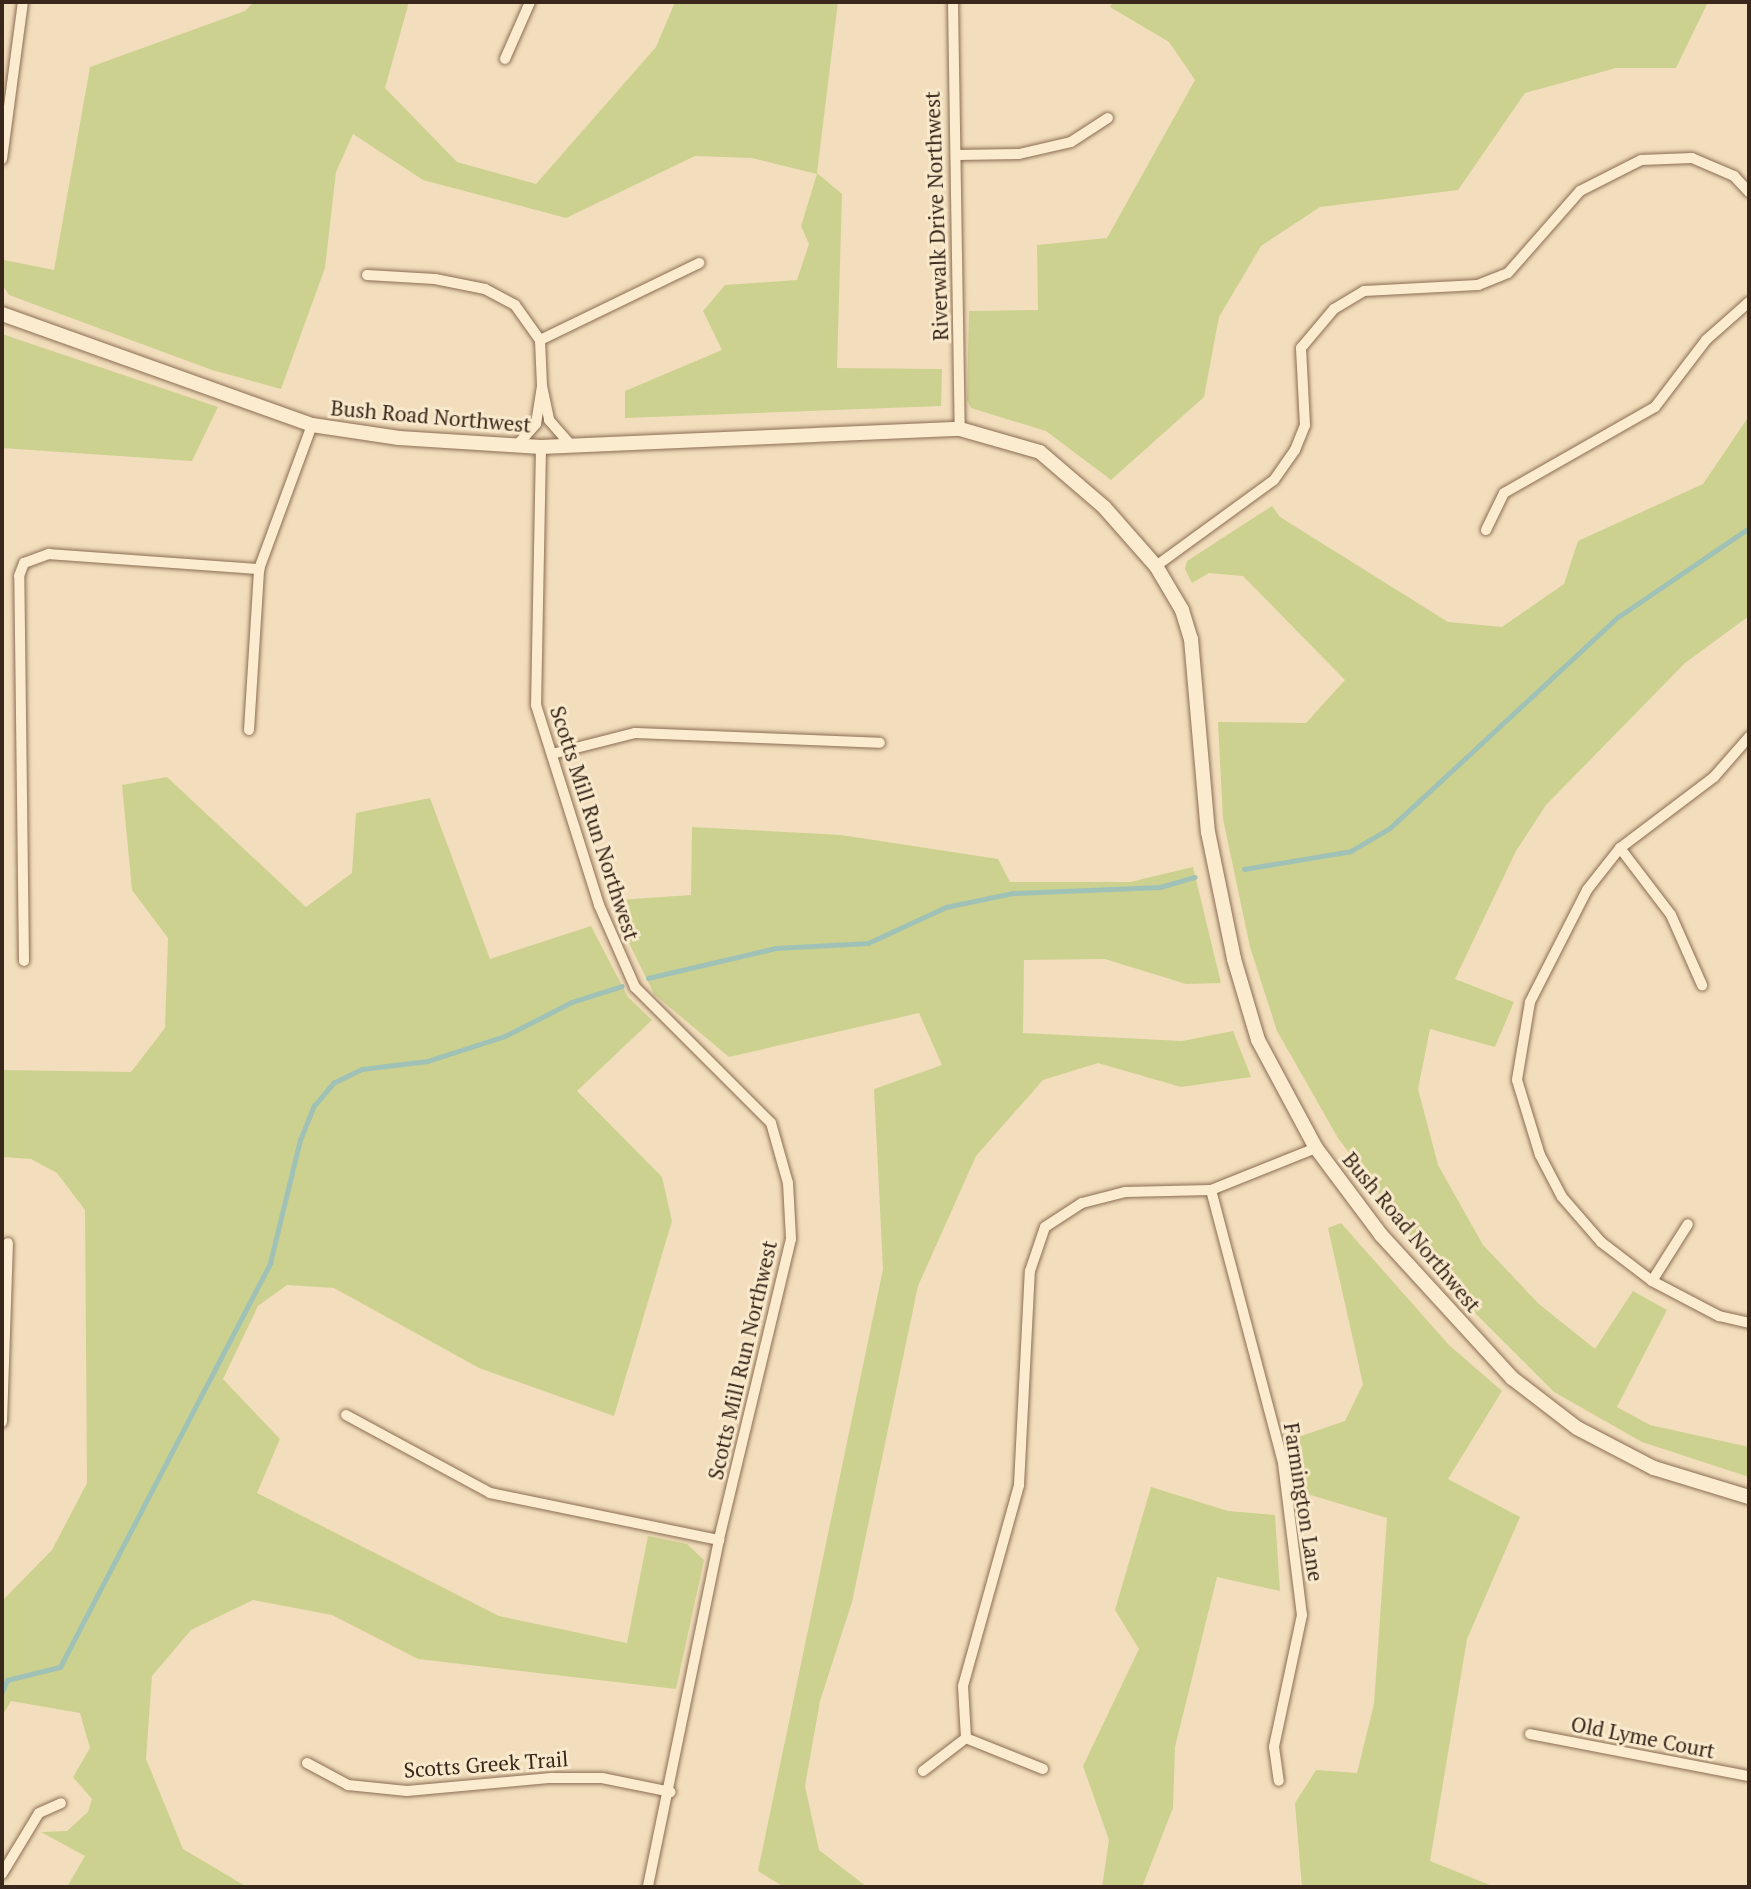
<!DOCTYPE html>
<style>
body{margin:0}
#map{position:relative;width:1751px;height:1889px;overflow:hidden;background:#f2debc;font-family:"PT Serif",serif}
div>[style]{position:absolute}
.green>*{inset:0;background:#cdd18f}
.stream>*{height:4.5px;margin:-2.25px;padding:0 2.25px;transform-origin:2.25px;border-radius:2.25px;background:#a0c2b6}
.roads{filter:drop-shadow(0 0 2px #8b6d54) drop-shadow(0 0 2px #8b6d54)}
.minor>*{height:10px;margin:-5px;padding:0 5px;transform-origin:5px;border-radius:5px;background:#fceccf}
.tertiary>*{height:14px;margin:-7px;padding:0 7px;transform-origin:7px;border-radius:7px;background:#fceccf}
span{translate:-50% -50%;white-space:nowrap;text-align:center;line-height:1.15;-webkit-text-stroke:6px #f9e9cc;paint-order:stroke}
.street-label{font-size:21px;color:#38271a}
.frame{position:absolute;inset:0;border:4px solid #38271a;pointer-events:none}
</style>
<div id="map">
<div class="green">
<div style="clip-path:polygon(254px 2px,409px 2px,385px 88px,457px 162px,536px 184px,656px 47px,675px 2px,838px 2px,817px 173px,842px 194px,837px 368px,942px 369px,941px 406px,625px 418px,625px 391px,722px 350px,703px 311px,725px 285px,797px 280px,809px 244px,801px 226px,817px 174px,752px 158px,695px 156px,566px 218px,423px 180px,353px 134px,336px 172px,325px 268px,281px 389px,212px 370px,9px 295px,2px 284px,4px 260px,54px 270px,90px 67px,245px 11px)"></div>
<div style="clip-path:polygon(1113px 2px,1708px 2px,1676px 68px,1616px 68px,1525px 93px,1458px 190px,1320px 207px,1261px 246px,1219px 317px,1204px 397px,1111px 480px,1046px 431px,971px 408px,967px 400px,969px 311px,1038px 310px,1037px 245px,1107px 238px,1195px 80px,1169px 42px,1110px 7px)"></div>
<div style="clip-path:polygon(2px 334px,218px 407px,192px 461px,2px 448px)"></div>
<div style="clip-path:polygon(1749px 416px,1749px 616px,1685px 663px,1546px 805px,1516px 851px,1455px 979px,1514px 1002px,1495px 1047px,1430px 1029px,1418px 1089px,1438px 1165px,1483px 1245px,1539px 1304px,1595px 1349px,1633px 1291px,1667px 1310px,1617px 1407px,1650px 1425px,1749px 1447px,1749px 1477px,1642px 1442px,1554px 1392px,1450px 1288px,1338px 1138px,1277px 1031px,1250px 947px,1223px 819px,1218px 722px,1306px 723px,1345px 680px,1243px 576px,1209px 573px,1192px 583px,1185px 569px,1187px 561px,1272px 506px,1280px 517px,1448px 622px,1502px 627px,1564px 584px,1578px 541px,1703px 484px)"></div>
<div style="clip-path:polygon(167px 777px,306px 907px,352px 873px,356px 813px,430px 798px,490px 959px,591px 926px,628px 997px,652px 1020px,577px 1091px,662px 1177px,672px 1221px,614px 1416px,479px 1368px,334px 1288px,287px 1285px,258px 1306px,223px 1379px,280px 1439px,257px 1493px,499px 1616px,627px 1643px,648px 1536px,687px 1544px,704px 1560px,676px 1689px,418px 1659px,332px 1615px,253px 1600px,191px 1630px,152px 1676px,146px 1759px,183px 1849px,247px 1887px,67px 1887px,85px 1856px,41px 1832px,67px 1831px,88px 1812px,92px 1799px,73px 1777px,90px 1748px,80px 1713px,11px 1701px,2px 1716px,2px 1601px,52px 1550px,87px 1483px,85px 1210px,57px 1173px,31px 1159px,2px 1157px,2px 1070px,131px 1072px,165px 1028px,168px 938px,132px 890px,122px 785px)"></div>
<div style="clip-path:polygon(692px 827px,841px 835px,998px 859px,1010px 882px,1130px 882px,1193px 867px,1221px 983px,1186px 984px,1105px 959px,1024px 960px,1023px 1033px,1182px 1041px,1233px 1031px,1251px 1077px,1181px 1087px,1098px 1063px,1043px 1080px,976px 1156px,918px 1286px,852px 1602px,820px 1701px,805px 1786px,819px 1850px,867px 1887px,784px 1887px,758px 1871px,883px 1269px,874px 1089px,942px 1065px,919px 1013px,729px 1057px,654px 994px,629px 943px,618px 900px,691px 895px)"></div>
<div style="clip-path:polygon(1341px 1223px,1449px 1345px,1502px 1391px,1448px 1479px,1520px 1517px,1467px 1639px,1430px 1861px,1495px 1887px,1302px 1887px,1295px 1803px,1316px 1770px,1357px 1773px,1374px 1704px,1387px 1518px,1304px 1493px,1295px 1438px,1345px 1421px,1363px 1384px,1328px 1228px)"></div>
<div style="clip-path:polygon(1151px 1487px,1228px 1511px,1275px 1515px,1280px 1591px,1217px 1577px,1175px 1747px,1173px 1808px,1142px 1887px,1102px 1887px,1109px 1840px,1083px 1766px,1139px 1649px,1115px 1610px)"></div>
</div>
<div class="stream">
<div style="left:1244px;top:869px;width:109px;rotate:-9.5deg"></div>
<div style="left:1351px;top:851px;width:45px;rotate:-30.5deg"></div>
<div style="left:1390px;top:828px;width:311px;rotate:-42.8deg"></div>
<div style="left:1618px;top:617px;width:158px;rotate:-34.2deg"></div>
<div style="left:648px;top:978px;width:131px;rotate:-13.2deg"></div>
<div style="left:776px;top:948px;width:92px;rotate:-3.1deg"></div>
<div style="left:868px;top:943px;width:86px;rotate:-24.8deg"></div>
<div style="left:946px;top:907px;width:68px;rotate:-11.8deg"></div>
<div style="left:1013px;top:893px;width:147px;rotate:-2.3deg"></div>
<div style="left:1160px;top:887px;width:36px;rotate:-16deg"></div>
<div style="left:2px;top:1692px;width:13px;rotate:-67deg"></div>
<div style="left:7px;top:1680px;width:55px;rotate:-13.8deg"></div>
<div style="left:60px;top:1667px;width:455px;rotate:-62.5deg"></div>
<div style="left:270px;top:1263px;width:127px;rotate:-76.3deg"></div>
<div style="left:300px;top:1140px;width:37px;rotate:-68deg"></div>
<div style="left:314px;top:1106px;width:30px;rotate:-50deg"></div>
<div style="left:333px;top:1083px;width:32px;rotate:-26deg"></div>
<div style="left:362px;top:1069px;width:66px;rotate:-6.9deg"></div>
<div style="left:428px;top:1061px;width:81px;rotate:-18deg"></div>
<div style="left:505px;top:1036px;width:75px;rotate:-26.9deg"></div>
<div style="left:572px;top:1002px;width:52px;rotate:-17.7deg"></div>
</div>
<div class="roads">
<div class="minor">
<div style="left:953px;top:2px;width:427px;rotate:89.1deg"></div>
<div style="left:505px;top:59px;width:62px;rotate:-66.3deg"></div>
<div style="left:956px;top:155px;width:63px;rotate:-0.9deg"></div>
<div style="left:1019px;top:154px;width:53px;rotate:-13deg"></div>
<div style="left:1071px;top:142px;width:44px;rotate:-33deg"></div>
<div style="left:2px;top:159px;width:158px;rotate:-82.4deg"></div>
<div style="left:367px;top:275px;width:68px;rotate:3.4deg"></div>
<div style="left:435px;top:279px;width:51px;rotate:11.3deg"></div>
<div style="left:485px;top:289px;width:34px;rotate:28deg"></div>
<div style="left:515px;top:305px;width:43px;rotate:54.5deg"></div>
<div style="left:540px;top:340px;width:46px;rotate:87.5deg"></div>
<div style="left:542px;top:386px;width:38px;rotate:99deg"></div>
<div style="left:536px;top:424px;width:30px;rotate:132deg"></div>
<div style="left:540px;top:340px;width:177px;rotate:-25.8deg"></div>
<div style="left:542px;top:386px;width:35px;rotate:78deg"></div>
<div style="left:549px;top:420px;width:32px;rotate:49deg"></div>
<div style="left:541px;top:447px;width:258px;rotate:91.1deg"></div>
<div style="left:536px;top:705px;width:210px;rotate:72.5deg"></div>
<div style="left:599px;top:905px;width:90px;rotate:66.3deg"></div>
<div style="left:635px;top:987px;width:192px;rotate:45deg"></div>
<div style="left:771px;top:1123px;width:62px;rotate:74.2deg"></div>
<div style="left:788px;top:1183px;width:56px;rotate:86.9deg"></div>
<div style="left:791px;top:1239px;width:309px;rotate:103.5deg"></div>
<div style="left:719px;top:1540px;width:354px;rotate:101.6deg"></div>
<div style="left:1486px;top:530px;width:41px;rotate:-64.1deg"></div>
<div style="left:1504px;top:493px;width:174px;rotate:-29.7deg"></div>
<div style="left:1655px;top:407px;width:84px;rotate:-52.7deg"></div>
<div style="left:1706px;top:340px;width:57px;rotate:-41.5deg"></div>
<div style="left:1156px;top:566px;width:146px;rotate:-36.1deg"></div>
<div style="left:1274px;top:480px;width:37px;rotate:-55deg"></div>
<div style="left:1295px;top:450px;width:27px;rotate:-68deg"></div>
<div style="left:1305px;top:425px;width:77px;rotate:-93deg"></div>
<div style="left:1301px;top:348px;width:51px;rotate:-49.8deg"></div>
<div style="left:1334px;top:309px;width:35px;rotate:-31deg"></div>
<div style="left:1364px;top:291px;width:114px;rotate:-3deg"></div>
<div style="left:1478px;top:285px;width:32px;rotate:-22deg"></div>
<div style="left:1508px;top:273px;width:109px;rotate:-48.7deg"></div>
<div style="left:1580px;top:191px;width:68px;rotate:-26.9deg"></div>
<div style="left:1641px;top:160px;width:51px;rotate:-2.2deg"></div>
<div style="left:1692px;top:158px;width:46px;rotate:23.2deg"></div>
<div style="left:1734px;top:176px;width:22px;rotate:47deg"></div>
<div style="left:249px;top:730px;width:161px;rotate:-86.4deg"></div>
<div style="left:259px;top:569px;width:153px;rotate:-69.8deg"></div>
<div style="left:1749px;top:737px;width:53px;rotate:131.2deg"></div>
<div style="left:1714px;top:777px;width:118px;rotate:142.9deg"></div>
<div style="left:1620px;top:848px;width:53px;rotate:128.2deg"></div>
<div style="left:1587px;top:890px;width:126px;rotate:117deg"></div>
<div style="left:1530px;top:1002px;width:79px;rotate:99.5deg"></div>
<div style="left:1517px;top:1080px;width:78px;rotate:73deg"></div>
<div style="left:1540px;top:1155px;width:47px;rotate:62.4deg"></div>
<div style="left:1562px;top:1197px;width:60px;rotate:49.1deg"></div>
<div style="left:1601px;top:1242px;width:64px;rotate:37.4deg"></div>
<div style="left:1652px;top:1281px;width:76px;rotate:27.6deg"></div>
<div style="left:1719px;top:1316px;width:31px;rotate:13deg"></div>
<div style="left:552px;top:754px;width:86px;rotate:-14.2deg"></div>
<div style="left:635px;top:733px;width:245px;rotate:2.3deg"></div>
<div style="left:1620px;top:848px;width:84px;rotate:52.7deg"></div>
<div style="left:1671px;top:915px;width:77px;rotate:66.1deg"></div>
<div style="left:24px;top:961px;width:385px;rotate:-90.7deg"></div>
<div style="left:19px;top:576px;width:14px;rotate:-69deg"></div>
<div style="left:24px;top:563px;width:27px;rotate:-20deg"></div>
<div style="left:49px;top:554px;width:211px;rotate:4.1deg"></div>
<div style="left:1211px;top:1190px;width:282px;rotate:75.2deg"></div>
<div style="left:1283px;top:1463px;width:153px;rotate:82.9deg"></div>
<div style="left:1302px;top:1615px;width:135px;rotate:102deg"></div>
<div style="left:1274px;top:1747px;width:34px;rotate:82deg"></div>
<div style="left:1652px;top:1281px;width:67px;rotate:-57.7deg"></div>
<div style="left:346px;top:1415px;width:164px;rotate:28.4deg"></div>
<div style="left:490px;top:1493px;width:234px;rotate:11.6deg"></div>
<div style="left:2px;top:1422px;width:179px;rotate:-88.1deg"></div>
<div style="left:1530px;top:1734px;width:223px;rotate:10.9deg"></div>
<div style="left:307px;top:1763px;width:47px;rotate:28.2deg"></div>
<div style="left:348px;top:1785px;width:59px;rotate:5.8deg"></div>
<div style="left:407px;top:1791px;width:145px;rotate:-5.2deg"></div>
<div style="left:551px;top:1778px;width:51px"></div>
<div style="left:602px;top:1778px;width:70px;rotate:11.5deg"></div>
<div style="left:1043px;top:1769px;width:83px;rotate:-158.1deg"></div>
<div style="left:966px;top:1738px;width:52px;rotate:-93.3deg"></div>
<div style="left:963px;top:1686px;width:209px;rotate:-74.4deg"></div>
<div style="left:1019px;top:1485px;width:214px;rotate:-87.1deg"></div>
<div style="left:1030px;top:1271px;width:46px;rotate:-71.2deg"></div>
<div style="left:1045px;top:1227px;width:44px;rotate:-33deg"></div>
<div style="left:1082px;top:1203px;width:44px;rotate:-14.3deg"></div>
<div style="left:1125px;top:1192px;width:86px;rotate:-1.3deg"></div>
<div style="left:1211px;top:1190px;width:113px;rotate:-21.8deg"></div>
<div style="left:923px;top:1771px;width:54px;rotate:-37.5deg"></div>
<div style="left:2px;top:1874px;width:71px;rotate:-58.8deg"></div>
<div style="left:39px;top:1813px;width:24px;rotate:-24deg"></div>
</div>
<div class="tertiary">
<div style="left:2px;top:314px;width:329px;rotate:19.7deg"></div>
<div style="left:312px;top:425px;width:88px;rotate:8.5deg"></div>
<div style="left:399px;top:438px;width:142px;rotate:3.6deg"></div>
<div style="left:541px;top:447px;width:419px;rotate:-2.5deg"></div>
<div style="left:960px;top:429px;width:83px;rotate:16deg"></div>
<div style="left:1040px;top:452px;width:84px;rotate:40.7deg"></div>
<div style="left:1104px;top:507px;width:79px;rotate:48.6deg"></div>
<div style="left:1156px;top:566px;width:51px;rotate:59.4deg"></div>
<div style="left:1182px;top:610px;width:30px;rotate:73deg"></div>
<div style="left:1191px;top:639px;width:194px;rotate:85deg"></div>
<div style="left:1208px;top:832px;width:130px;rotate:78.4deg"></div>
<div style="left:1234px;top:959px;width:84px;rotate:73.5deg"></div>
<div style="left:1258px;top:1040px;width:123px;rotate:61.8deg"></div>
<div style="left:1316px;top:1148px;width:109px;rotate:53.2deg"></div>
<div style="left:1381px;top:1235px;width:194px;rotate:47.5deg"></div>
<div style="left:1512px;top:1378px;width:82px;rotate:37.6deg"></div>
<div style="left:1577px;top:1428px;width:87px;rotate:27.5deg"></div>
<div style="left:1654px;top:1468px;width:99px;rotate:17deg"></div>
</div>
</div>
<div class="street-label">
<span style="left:936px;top:216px;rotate:-92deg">Riverwalk Drive Northwest</span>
<span style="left:431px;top:416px;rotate:5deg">Bush Road Northwest</span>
<span style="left:595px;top:823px;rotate:72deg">Scotts Mill Run Northwest</span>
<span style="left:1412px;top:1232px;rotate:50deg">Bush Road Northwest</span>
<span style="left:742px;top:1360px;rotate:-77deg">Scotts Mill Run Northwest</span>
<span style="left:1304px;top:1502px;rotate:81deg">Farmington Lane</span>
<span style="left:1643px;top:1737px;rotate:11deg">Old Lyme Court</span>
<span style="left:486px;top:1764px;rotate:-4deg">Scotts Greek Trail</span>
</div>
<div class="frame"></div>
</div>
